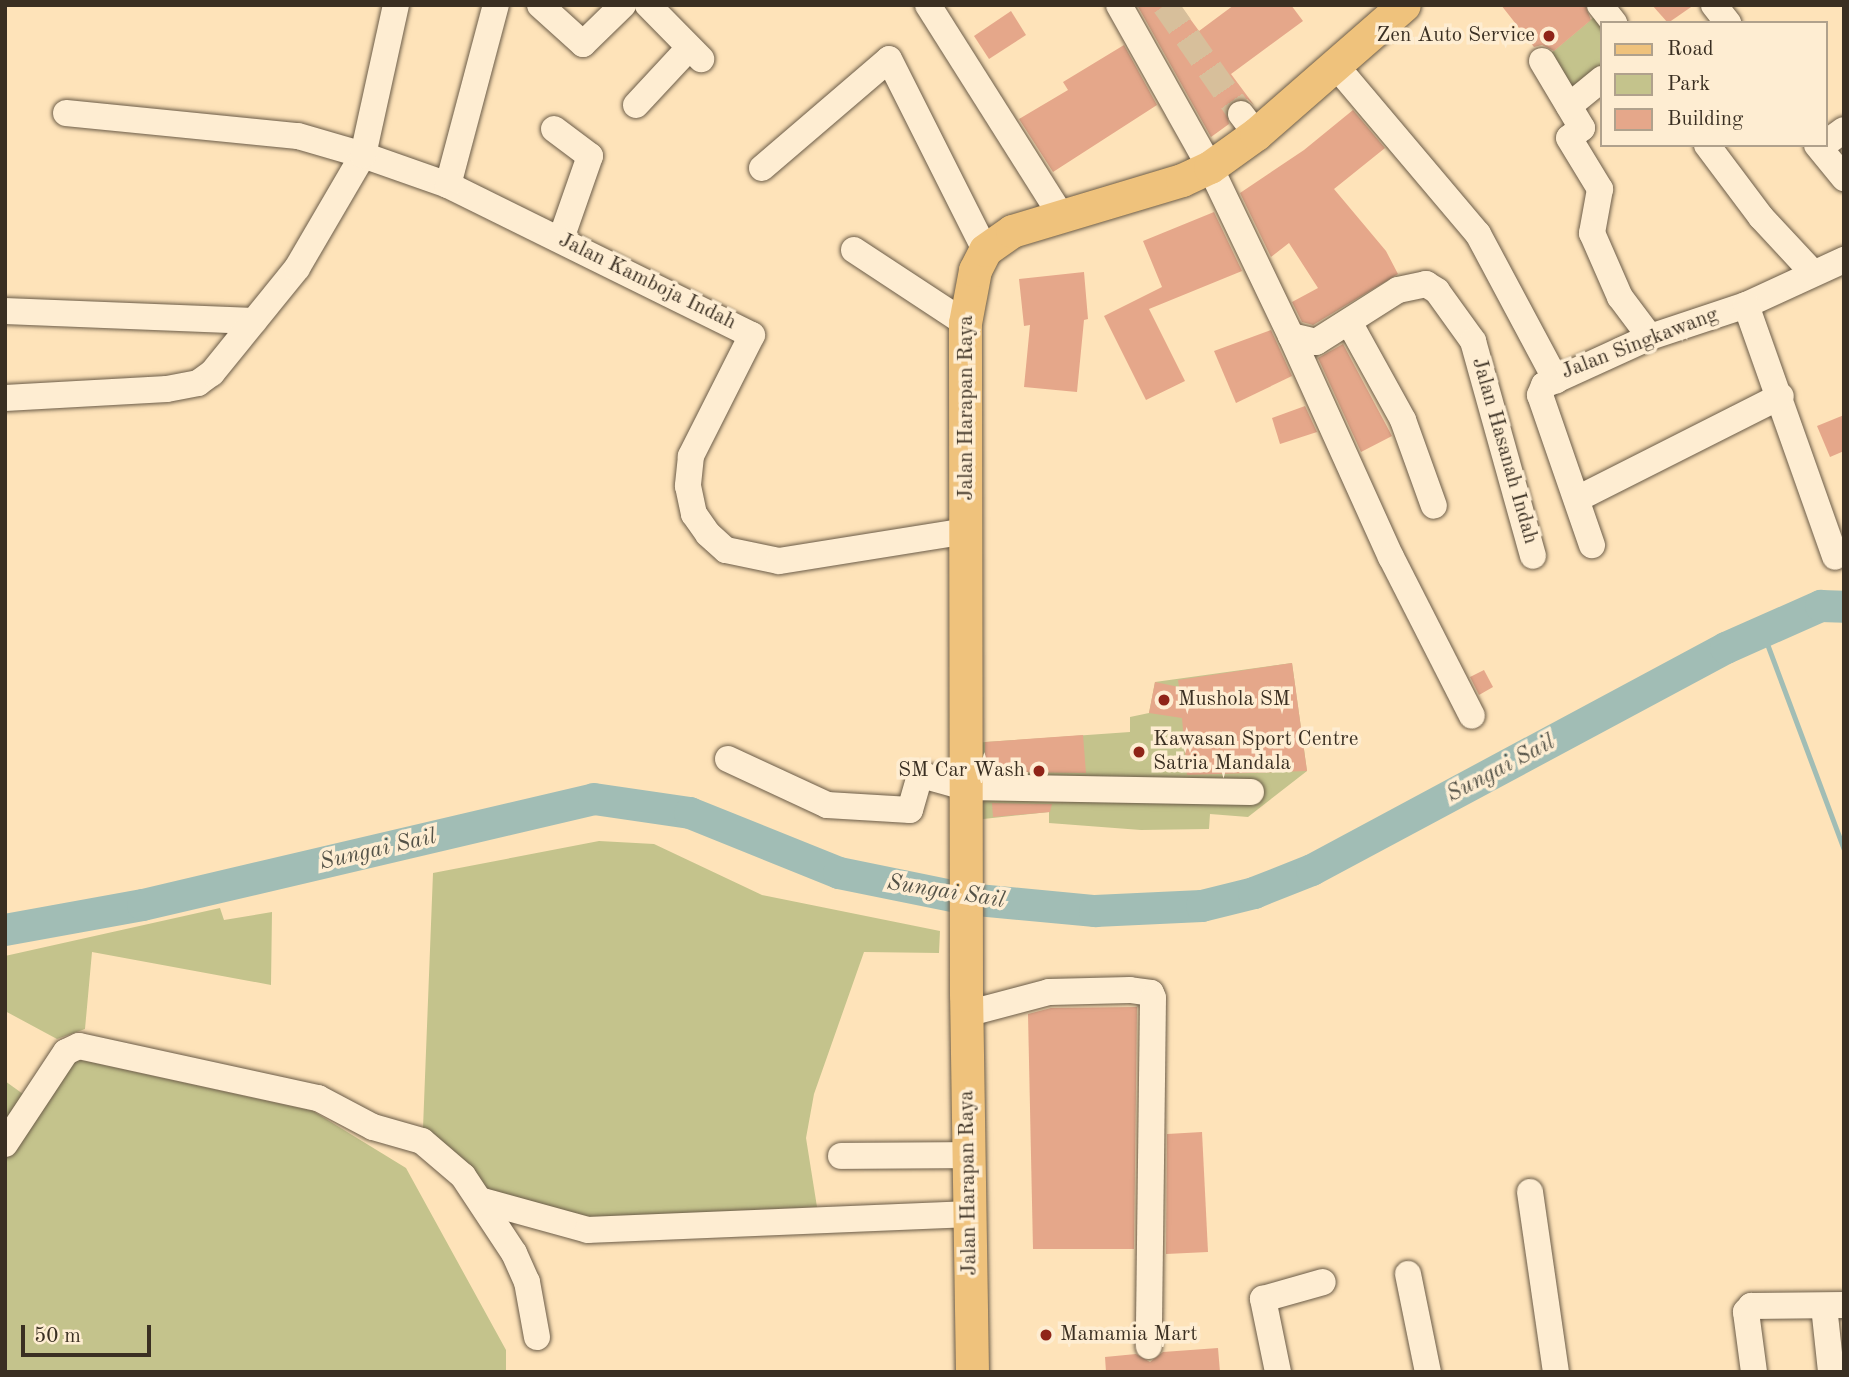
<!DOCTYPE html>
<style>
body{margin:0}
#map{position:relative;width:1849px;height:1377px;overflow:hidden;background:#fee3b9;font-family:"Old Standard TT",serif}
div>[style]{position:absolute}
.green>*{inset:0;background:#c4c38c}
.stream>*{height:5px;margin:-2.5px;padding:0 2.5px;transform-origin:2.5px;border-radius:2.5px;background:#a1bdb5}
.river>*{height:32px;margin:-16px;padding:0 16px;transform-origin:16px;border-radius:16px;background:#a1bdb5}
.building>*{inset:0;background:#e5a78a}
.minor-tunnel>*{height:26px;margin-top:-13px;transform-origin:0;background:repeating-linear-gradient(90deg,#d7bf9b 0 26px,transparent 0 39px)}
.roads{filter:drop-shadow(0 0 2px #6b5c48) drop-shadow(0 0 2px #6b5c48)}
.minor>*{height:26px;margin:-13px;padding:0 13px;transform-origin:13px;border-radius:13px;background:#feedd2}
.major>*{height:33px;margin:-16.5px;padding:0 16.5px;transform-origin:16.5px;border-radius:16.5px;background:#efc27c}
.dots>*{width:19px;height:19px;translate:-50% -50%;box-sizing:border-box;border:4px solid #feedd2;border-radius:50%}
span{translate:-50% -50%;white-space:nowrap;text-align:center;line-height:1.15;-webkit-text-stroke:7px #feedd2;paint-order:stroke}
.poi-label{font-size:21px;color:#3a2f22}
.right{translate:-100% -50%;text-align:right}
.left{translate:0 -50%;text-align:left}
.street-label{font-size:21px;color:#3a2f22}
.water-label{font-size:23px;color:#545247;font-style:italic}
.frame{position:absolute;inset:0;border:7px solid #3a2f22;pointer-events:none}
.legend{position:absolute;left:1600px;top:21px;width:228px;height:126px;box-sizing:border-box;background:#feedd2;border:2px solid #b0a18c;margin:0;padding:9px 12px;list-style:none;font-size:21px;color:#3a2f22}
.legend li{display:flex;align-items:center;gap:14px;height:35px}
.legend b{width:35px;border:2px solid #b0a18c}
.scale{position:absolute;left:21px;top:1325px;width:130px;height:32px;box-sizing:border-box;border:4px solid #3a2f22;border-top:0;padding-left:9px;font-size:21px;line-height:24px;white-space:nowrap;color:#3a2f22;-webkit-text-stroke:5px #feedd2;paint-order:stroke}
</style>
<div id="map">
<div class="green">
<div style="clip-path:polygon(1600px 12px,1602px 70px,1571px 95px,1544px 59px)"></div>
<div style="clip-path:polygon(1292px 663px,1307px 771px,1248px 817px,1210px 814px,1209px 829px,1141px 830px,1049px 823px,1049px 812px,974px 820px,972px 743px,1130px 732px,1130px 717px,1149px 713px,1155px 682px)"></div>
<div style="clip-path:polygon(599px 841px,654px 844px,762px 895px,940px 931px,939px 953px,864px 952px,814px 1094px,806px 1138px,817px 1207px,583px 1218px,488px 1192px,423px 1128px,433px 873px)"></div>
<div style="clip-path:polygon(220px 908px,224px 920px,272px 912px,271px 985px,92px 952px,85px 1029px,57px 1039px,5px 1011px,5px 956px)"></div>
<div style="clip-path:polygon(76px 1059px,313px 1111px,406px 1168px,506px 1350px,506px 1372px,5px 1372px,5px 1081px,41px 1107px)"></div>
</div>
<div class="stream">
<div style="left:1763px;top:633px;width:232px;rotate:69.5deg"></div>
</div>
<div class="river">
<div style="left:5px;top:930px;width:140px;rotate:-10.3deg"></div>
<div style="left:143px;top:905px;width:463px;rotate:-13.2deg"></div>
<div style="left:594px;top:799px;width:97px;rotate:8.3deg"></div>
<div style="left:690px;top:813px;width:161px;rotate:21.9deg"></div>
<div style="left:839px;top:873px;width:131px;rotate:11.5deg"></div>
<div style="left:967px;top:899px;width:129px;rotate:5.4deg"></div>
<div style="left:1095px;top:911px;width:107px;rotate:-2.7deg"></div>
<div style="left:1202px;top:906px;width:54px;rotate:-14deg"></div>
<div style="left:1254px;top:893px;width:62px;rotate:-21.6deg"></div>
<div style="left:1312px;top:870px;width:470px;rotate:-28.2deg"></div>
<div style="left:1726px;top:648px;width:104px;rotate:-23.9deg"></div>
<div style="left:1821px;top:606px;width:23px;rotate:2deg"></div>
</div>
<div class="building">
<div style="clip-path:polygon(1137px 5px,1180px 5px,1199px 31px,1234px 5px,1291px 5px,1303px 21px,1231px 74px,1254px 105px,1247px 99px,1232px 101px,1226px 108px,1229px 124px,1211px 137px)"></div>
<div style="clip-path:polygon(1501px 5px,1585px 5px,1591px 20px,1554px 51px,1542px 45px,1534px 47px)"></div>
<div style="clip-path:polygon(1652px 5px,1694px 5px,1668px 23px)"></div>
<div style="clip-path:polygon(1011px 11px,1026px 35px,989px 59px,974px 36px)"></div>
<div style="clip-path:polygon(1124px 45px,1157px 105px,1053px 172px,1019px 119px,1068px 90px,1063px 82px)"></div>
<div style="clip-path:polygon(1353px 110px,1385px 148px,1334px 189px,1386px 251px,1398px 274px,1313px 325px,1302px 322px,1292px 302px,1318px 288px,1289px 243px,1271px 257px,1240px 193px,1304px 150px)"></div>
<div style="clip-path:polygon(1214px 212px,1242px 271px,1149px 309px,1185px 381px,1146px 400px,1104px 316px,1162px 287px,1143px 241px)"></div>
<div style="clip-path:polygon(1084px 272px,1088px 319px,1084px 320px,1077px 392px,1024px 387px,1030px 325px,1024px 326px,1019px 279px)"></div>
<div style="clip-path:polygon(1271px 330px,1292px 376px,1236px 403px,1214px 351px)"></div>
<div style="clip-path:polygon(1343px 344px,1392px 436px,1361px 452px,1318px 358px)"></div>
<div style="clip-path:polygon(1305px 406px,1317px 432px,1280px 444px,1272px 418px)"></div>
<div style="clip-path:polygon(1844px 415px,1844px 451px,1830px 457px,1817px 426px)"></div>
<div style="clip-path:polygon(1292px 663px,1307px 771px,1187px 775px,1182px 718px,1149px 713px,1155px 682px,1179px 687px,1178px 680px)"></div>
<div style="clip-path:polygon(1484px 670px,1493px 687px,1479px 695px,1470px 677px)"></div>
<div style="clip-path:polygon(1083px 735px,1086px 773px,992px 772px,991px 761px,985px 761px,985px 742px)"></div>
<div style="clip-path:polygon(992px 803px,1052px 804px,1050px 812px,993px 817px)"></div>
<div style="clip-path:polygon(1137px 1007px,1134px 1249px,1033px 1249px,1028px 1014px,1051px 1008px)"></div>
<div style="clip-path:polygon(1202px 1132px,1208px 1252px,1166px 1254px,1167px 1134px)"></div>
<div style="clip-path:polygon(1218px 1348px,1220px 1372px,1106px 1372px,1105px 1357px,1136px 1354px,1150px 1362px,1163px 1352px)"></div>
</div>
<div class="minor-tunnel">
<div style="left:1165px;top:5px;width:133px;rotate:55.1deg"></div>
</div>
<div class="roads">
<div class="minor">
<div style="left:540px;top:5px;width:58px;rotate:42.2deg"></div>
<div style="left:583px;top:44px;width:56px;rotate:-44.3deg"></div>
<div style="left:648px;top:5px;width:76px;rotate:45.5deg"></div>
<div style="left:928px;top:5px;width:249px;rotate:57.7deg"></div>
<div style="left:1119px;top:5px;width:186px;rotate:60.7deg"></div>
<div style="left:1210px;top:167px;width:187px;rotate:64.4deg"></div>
<div style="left:1291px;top:336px;width:26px;rotate:13deg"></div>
<div style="left:1316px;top:342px;width:97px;rotate:-32.4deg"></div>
<div style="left:1398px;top:290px;width:29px;rotate:-12deg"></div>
<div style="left:1426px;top:284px;width:13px;rotate:32deg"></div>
<div style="left:1437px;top:291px;width:62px;rotate:54.2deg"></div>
<div style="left:1473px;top:341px;width:223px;rotate:74.4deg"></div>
<div style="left:1600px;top:5px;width:23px;rotate:52deg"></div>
<div style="left:1714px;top:5px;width:23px;rotate:52deg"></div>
<div style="left:1542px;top:61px;width:78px;rotate:59.2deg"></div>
<div style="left:1582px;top:128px;width:16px;rotate:142deg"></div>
<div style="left:1569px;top:138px;width:60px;rotate:58.7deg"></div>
<div style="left:1600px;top:189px;width:45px;rotate:100.3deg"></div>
<div style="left:1592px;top:233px;width:70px;rotate:66.4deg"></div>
<div style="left:1620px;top:297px;width:50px;rotate:53.1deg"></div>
<div style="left:1336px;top:66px;width:220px;rotate:49.8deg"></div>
<div style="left:1478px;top:234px;width:166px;rotate:61.9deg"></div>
<div style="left:1556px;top:380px;width:103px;rotate:-24.6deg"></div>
<div style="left:1650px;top:337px;width:101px;rotate:-18.4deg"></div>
<div style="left:1746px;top:305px;width:108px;rotate:-24.7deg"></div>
<div style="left:636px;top:105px;width:78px;rotate:-47.1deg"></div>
<div style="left:1569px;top:106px;width:43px;rotate:-39.3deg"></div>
<div style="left:66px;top:113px;width:233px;rotate:5.7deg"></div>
<div style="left:298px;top:136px;width:68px;rotate:16.3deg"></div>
<div style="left:363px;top:155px;width:90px;rotate:19.4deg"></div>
<div style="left:448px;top:185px;width:339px;rotate:26.3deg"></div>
<div style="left:752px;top:335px;width:136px;rotate:116.8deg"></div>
<div style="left:691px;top:456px;width:30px;rotate:96deg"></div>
<div style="left:688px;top:486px;width:29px;rotate:78deg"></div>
<div style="left:694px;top:514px;width:24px;rotate:55deg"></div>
<div style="left:708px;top:534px;width:24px;rotate:42deg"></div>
<div style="left:726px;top:550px;width:54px;rotate:11.7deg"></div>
<div style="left:779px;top:561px;width:189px;rotate:-9.1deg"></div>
<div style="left:1241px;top:114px;width:25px;rotate:53deg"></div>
<div style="left:554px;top:129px;width:45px;rotate:36.9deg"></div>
<div style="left:590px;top:156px;width:88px;rotate:109.3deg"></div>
<div style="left:1826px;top:143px;width:22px;rotate:-36deg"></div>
<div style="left:1707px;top:145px;width:90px;rotate:53.1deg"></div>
<div style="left:1761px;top:217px;width:76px;rotate:47.1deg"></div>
<div style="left:1817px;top:145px;width:43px;rotate:50.7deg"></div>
<div style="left:762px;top:168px;width:167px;rotate:-40.6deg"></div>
<div style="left:889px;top:59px;width:214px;rotate:63.3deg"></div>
<div style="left:448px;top:185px;width:186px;rotate:-75.1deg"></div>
<div style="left:854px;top:250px;width:133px;rotate:33.3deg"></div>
<div style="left:1746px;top:305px;width:267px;rotate:70.5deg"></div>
<div style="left:5px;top:311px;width:249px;rotate:2.3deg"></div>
<div style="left:1349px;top:322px;width:112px;rotate:61.1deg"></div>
<div style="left:1403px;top:420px;width:91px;rotate:70.2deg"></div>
<div style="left:1291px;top:336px;width:243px;rotate:65.7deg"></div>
<div style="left:1391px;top:557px;width:178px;rotate:63deg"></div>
<div style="left:1556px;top:380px;width:13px;rotate:157deg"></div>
<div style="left:1544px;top:385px;width:11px;rotate:112deg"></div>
<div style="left:1540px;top:395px;width:159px;rotate:70.9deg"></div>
<div style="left:5px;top:398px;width:162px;rotate:-3.2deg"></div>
<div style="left:167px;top:389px;width:32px;rotate:-11deg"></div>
<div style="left:198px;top:383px;width:17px;rotate:-36deg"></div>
<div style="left:212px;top:373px;width:135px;rotate:-51deg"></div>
<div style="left:297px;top:268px;width:131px;rotate:-59.7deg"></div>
<div style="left:363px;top:155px;width:154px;rotate:-77.6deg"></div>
<div style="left:1579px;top:498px;width:226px;rotate:-26.8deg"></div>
<div style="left:728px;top:759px;width:109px;rotate:24.9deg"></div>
<div style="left:827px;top:805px;width:83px;rotate:3.4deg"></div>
<div style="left:910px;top:810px;width:32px;rotate:-74deg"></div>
<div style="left:919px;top:779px;width:7px;rotate:-27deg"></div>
<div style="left:925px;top:776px;width:41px;rotate:15.4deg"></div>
<div style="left:965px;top:787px;width:286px;rotate:1deg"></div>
<div style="left:966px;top:1014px;width:86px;rotate:-14.8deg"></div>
<div style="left:1049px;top:992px;width:81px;rotate:-1.4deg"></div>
<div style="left:1130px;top:990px;width:21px;rotate:8deg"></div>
<div style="left:1151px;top:993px;width:5px;rotate:68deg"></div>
<div style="left:1153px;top:998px;width:348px;rotate:90.7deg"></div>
<div style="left:5px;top:1144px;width:110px;rotate:-56.5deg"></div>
<div style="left:66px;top:1052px;width:14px;rotate:-25deg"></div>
<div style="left:79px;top:1046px;width:245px;rotate:12.3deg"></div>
<div style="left:318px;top:1098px;width:62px;rotate:27.8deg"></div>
<div style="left:373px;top:1127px;width:51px;rotate:15.9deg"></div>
<div style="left:422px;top:1141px;width:54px;rotate:40.5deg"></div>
<div style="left:463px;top:1176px;width:92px;rotate:56.5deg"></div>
<div style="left:514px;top:1253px;width:32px;rotate:66deg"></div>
<div style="left:527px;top:1282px;width:56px;rotate:79.7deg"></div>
<div style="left:841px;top:1156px;width:128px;rotate:-0.4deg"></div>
<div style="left:1530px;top:1192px;width:182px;rotate:81.8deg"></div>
<div style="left:483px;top:1201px;width:109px;rotate:15.4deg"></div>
<div style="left:588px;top:1230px;width:382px;rotate:-2.4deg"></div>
<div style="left:1408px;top:1274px;width:100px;rotate:78.5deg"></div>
<div style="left:1824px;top:1306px;width:66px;rotate:83.9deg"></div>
<div style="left:1278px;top:1372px;width:75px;rotate:-101.6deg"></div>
<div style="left:1263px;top:1299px;width:62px;rotate:-15.8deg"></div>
<div style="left:1754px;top:1372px;width:61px;rotate:-97.6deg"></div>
<div style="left:1746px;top:1312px;width:8px;rotate:-50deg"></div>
<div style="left:1751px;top:1306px;width:93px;rotate:-0.6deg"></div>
</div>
<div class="major">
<div style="left:972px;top:1372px;width:377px;rotate:-90.9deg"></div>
<div style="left:966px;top:995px;width:672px;rotate:-90.09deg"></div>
<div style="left:965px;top:323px;width:54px;rotate:-79.3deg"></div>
<div style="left:975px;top:270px;width:22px;rotate:-63deg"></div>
<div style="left:985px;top:250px;width:33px;rotate:-35deg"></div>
<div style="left:1012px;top:231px;width:177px;rotate:-16.7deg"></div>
<div style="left:1182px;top:180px;width:31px;rotate:-25deg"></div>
<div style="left:1210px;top:167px;width:57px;rotate:-35.7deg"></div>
<div style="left:1256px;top:134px;width:196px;rotate:-41.1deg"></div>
</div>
</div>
<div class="dots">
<div style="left:1549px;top:36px;background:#8f2418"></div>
<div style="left:1164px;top:700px;background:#8f2418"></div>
<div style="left:1139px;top:752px;background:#8f2418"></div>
<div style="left:1039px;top:771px;background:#8f2418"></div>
<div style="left:1046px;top:1335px;background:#8f2418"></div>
</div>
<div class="poi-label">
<span class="right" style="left:1535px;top:36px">Zen Auto Service</span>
<span class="left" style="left:1178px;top:700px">Mushola SM</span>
<span class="left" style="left:1153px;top:752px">Kawasan Sport Centre<br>Satria Mandala</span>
<span class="right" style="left:1025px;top:771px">SM Car Wash</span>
<span class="left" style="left:1060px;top:1335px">Mamamia Mart</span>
</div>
<div class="street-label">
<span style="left:647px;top:282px;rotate:26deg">Jalan Kamboja Indah</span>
<span style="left:1640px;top:344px;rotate:-21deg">Jalan Singkawang</span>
<span style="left:967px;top:408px;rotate:-90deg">Jalan Harapan Raya</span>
<span style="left:1504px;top:451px;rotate:74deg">Jalan Hasanah Indah</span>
<span style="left:969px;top:1183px;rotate:-91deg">Jalan Harapan Raya</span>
</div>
<div class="water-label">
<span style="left:1501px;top:769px;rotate:-28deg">Sungai Sail</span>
<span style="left:378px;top:850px;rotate:-13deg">Sungai Sail</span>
<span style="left:946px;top:892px;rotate:9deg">Sungai Sail</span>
</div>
<div class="frame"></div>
<ul class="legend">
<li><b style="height:9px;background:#efc27c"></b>Road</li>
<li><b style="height:19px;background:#c4c38c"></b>Park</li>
<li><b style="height:19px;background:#e5a78a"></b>Building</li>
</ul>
<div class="scale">50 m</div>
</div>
